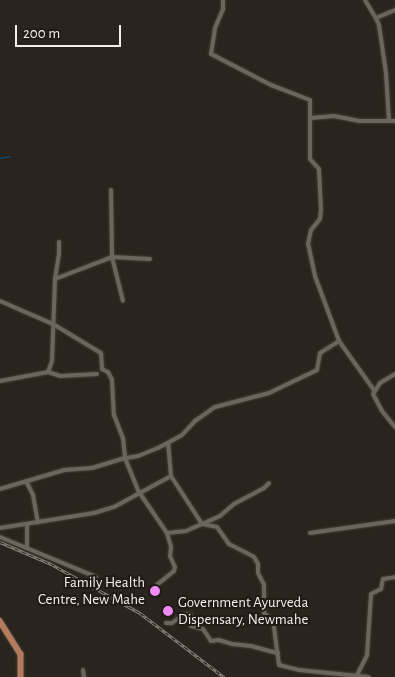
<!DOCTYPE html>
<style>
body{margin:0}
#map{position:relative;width:395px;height:677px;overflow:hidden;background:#29241d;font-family:"Alegreya Sans",sans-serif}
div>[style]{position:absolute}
.stream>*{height:1px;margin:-0.5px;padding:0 0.5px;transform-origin:0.5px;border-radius:0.5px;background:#085691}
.roads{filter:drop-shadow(0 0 1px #443f39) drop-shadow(0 0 1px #443f39)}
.minor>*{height:4px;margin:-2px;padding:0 2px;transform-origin:2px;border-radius:2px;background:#6b655d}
.primary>*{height:5.5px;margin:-2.75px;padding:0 2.75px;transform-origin:2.75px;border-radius:2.75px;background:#b47a5d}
.rail>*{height:3px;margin-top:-1.5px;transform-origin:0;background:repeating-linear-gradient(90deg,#201b14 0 4px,#85817b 0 8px);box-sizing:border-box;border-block:1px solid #85817b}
.dots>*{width:14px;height:14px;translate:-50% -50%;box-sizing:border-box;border:2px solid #201b14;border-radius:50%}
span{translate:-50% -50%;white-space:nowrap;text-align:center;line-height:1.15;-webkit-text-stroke:4px #201b14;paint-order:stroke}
.poi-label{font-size:15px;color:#f3efeb}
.right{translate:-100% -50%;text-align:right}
.left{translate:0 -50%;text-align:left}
.scale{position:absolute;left:15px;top:25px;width:106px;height:22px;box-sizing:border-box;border:2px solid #f3efeb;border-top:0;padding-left:6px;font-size:15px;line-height:18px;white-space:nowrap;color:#f3efeb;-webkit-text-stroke:4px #201b14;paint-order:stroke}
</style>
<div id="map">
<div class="stream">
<div style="left:0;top:158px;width:10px;rotate:-11deg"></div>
</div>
<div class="roads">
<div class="minor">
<div style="left:365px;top:0;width:21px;rotate:59deg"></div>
<div style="left:376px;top:18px;width:21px;rotate:-23deg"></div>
<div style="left:376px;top:18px;width:8px;rotate:67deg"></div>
<div style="left:379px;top:25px;width:49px;rotate:81.7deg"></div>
<div style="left:386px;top:73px;width:48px;rotate:86.4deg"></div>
<div style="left:311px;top:118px;width:23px;rotate:-5deg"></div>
<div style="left:334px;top:116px;width:25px;rotate:11deg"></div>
<div style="left:359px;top:121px;width:36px"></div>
<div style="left:111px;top:190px;width:67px;rotate:89.1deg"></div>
<div style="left:112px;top:257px;width:45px;rotate:76deg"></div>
<div style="left:55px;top:279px;width:61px;rotate:-21.1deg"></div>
<div style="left:112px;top:257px;width:38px;rotate:3deg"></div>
<div style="left:0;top:301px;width:58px;rotate:23.5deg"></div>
<div style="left:53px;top:324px;width:56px;rotate:31.1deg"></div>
<div style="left:101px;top:353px;width:16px;rotate:86deg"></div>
<div style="left:102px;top:369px;width:7px;rotate:27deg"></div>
<div style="left:108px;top:372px;width:9px;rotate:63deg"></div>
<div style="left:112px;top:380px;width:35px;rotate:87deg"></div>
<div style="left:114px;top:415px;width:25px;rotate:69deg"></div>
<div style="left:123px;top:438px;width:20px;rotate:84deg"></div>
<div style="left:125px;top:458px;width:37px;rotate:68deg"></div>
<div style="left:139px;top:492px;width:50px;rotate:55.7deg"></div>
<div style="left:167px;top:533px;width:15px;rotate:74deg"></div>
<div style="left:171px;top:547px;width:9px;rotate:96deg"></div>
<div style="left:170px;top:556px;width:12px;rotate:66deg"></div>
<div style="left:175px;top:567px;width:4px;rotate:104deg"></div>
<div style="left:174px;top:571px;width:22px;rotate:141deg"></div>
<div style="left:339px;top:341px;width:60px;rotate:54.5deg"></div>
<div style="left:48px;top:372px;width:13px;rotate:18deg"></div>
<div style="left:60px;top:376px;width:37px;rotate:-3deg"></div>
<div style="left:395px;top:374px;width:17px;rotate:149deg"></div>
<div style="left:380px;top:383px;width:13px;rotate:122deg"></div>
<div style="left:373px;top:394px;width:19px;rotate:62deg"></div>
<div style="left:382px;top:411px;width:21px;rotate:51deg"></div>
<div style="left:0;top:381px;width:49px;rotate:-10.6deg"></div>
<div style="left:48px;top:372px;width:12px;rotate:-70deg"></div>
<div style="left:52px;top:361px;width:82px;rotate:-87.9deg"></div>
<div style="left:55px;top:279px;width:24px;rotate:-81deg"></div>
<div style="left:59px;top:255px;width:13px;rotate:-90deg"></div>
<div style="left:171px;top:476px;width:57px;rotate:57.1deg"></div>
<div style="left:202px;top:524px;width:15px;rotate:11deg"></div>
<div style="left:217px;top:527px;width:21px;rotate:55deg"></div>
<div style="left:229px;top:544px;width:28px;rotate:27deg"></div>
<div style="left:254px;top:557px;width:8px;rotate:60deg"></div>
<div style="left:258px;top:564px;width:9px;rotate:90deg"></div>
<div style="left:258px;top:573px;width:13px;rotate:63deg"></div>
<div style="left:264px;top:585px;width:28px;rotate:90deg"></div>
<div style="left:264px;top:613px;width:9px;rotate:41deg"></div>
<div style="left:271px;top:619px;width:13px;rotate:9deg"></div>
<div style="left:26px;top:481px;width:16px;rotate:63deg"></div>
<div style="left:33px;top:495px;width:28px;rotate:80deg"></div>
<div style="left:0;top:489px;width:67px;rotate:-16.5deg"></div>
<div style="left:64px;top:470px;width:28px;rotate:-4deg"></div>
<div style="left:92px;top:468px;width:30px;rotate:-17deg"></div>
<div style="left:121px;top:459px;width:17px;rotate:-10deg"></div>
<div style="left:138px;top:456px;width:22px;rotate:-22deg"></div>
<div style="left:158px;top:448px;width:27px;rotate:-28deg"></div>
<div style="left:182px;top:435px;width:19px;rotate:-47deg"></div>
<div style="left:195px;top:421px;width:24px;rotate:-35deg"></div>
<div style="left:215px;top:407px;width:56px;rotate:-14.5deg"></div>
<div style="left:269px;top:393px;width:53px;rotate:-25.6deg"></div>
<div style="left:317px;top:370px;width:17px;rotate:-80deg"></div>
<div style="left:320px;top:353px;width:22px;rotate:-32deg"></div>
<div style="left:339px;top:341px;width:69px;rotate:-110.3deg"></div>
<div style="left:315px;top:276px;width:33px;rotate:-102deg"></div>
<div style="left:308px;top:244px;width:14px;rotate:-78deg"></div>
<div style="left:311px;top:230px;width:14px;rotate:-51deg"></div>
<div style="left:320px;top:219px;width:9px;rotate:-84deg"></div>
<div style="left:321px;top:210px;width:41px;rotate:-92.8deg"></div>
<div style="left:319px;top:169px;width:13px;rotate:-132deg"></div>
<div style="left:310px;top:159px;width:59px;rotate:-90deg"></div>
<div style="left:310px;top:100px;width:40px;rotate:-159deg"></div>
<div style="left:273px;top:86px;width:70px;rotate:-152.7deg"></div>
<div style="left:211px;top:54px;width:26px;rotate:-81deg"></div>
<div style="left:215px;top:28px;width:21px;rotate:-67deg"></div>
<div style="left:223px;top:9px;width:9px;rotate:-90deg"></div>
<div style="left:27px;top:524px;width:24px;rotate:90deg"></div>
<div style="left:0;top:528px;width:95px;rotate:-9.1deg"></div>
<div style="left:94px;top:513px;width:21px;rotate:-17deg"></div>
<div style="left:114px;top:507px;width:65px;rotate:-28.5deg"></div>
<div style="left:171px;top:476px;width:33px;rotate:-95deg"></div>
<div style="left:167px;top:533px;width:19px;rotate:-6deg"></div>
<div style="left:186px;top:531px;width:17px;rotate:-24deg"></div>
<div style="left:202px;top:524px;width:20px;rotate:-24deg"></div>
<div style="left:220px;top:516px;width:18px;rotate:-41deg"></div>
<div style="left:234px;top:504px;width:34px;rotate:-28deg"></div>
<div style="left:264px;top:488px;width:7px;rotate:-45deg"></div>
<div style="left:310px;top:533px;width:86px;rotate:-8deg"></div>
<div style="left:0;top:537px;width:104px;rotate:22.6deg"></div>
<div style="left:273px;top:620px;width:45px;rotate:82.4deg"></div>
<div style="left:279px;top:665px;width:21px;rotate:14deg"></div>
<div style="left:299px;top:670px;width:70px;rotate:5.7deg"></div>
<div style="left:166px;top:623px;width:6px"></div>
<div style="left:172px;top:623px;width:14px;rotate:-36deg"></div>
<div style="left:183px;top:615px;width:7px;rotate:-8deg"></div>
<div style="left:190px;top:614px;width:4px;rotate:63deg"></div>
<div style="left:192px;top:618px;width:8px;rotate:97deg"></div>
<div style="left:191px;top:626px;width:12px;rotate:14deg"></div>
<div style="left:203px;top:629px;width:14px;rotate:56deg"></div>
<div style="left:211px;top:641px;width:8px;rotate:-7deg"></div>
<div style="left:219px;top:640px;width:14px;rotate:17deg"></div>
<div style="left:232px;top:644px;width:19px;rotate:6deg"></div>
<div style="left:251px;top:646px;width:28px;rotate:15deg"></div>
<div style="left:83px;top:670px;width:7px;rotate:82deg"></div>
<div style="left:356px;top:677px;width:25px;rotate:-63deg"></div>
<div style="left:367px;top:655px;width:61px;rotate:-86.2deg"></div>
<div style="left:371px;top:594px;width:11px;rotate:-27deg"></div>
<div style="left:381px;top:589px;width:10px;rotate:-79deg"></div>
<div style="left:383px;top:579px;width:12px;rotate:-9deg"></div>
</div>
<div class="primary">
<div style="left:0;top:621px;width:39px;rotate:58deg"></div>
<div style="left:21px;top:654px;width:23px;rotate:90deg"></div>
</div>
</div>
<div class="rail">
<div style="left:0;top:542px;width:56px;rotate:23.3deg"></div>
<div style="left:51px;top:564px;width:102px;rotate:28.8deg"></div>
<div style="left:140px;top:613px;width:106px;rotate:37.3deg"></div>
</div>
<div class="dots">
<div style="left:155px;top:591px;background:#f08bf5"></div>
<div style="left:168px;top:611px;background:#f08bf5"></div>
</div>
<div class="poi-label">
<span class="right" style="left:145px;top:591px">Family Health<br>Centre, New Mahe</span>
<span class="left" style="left:178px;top:611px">Government Ayurveda<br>Dispensary, Newmahe</span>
</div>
<div class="scale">200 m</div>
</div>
